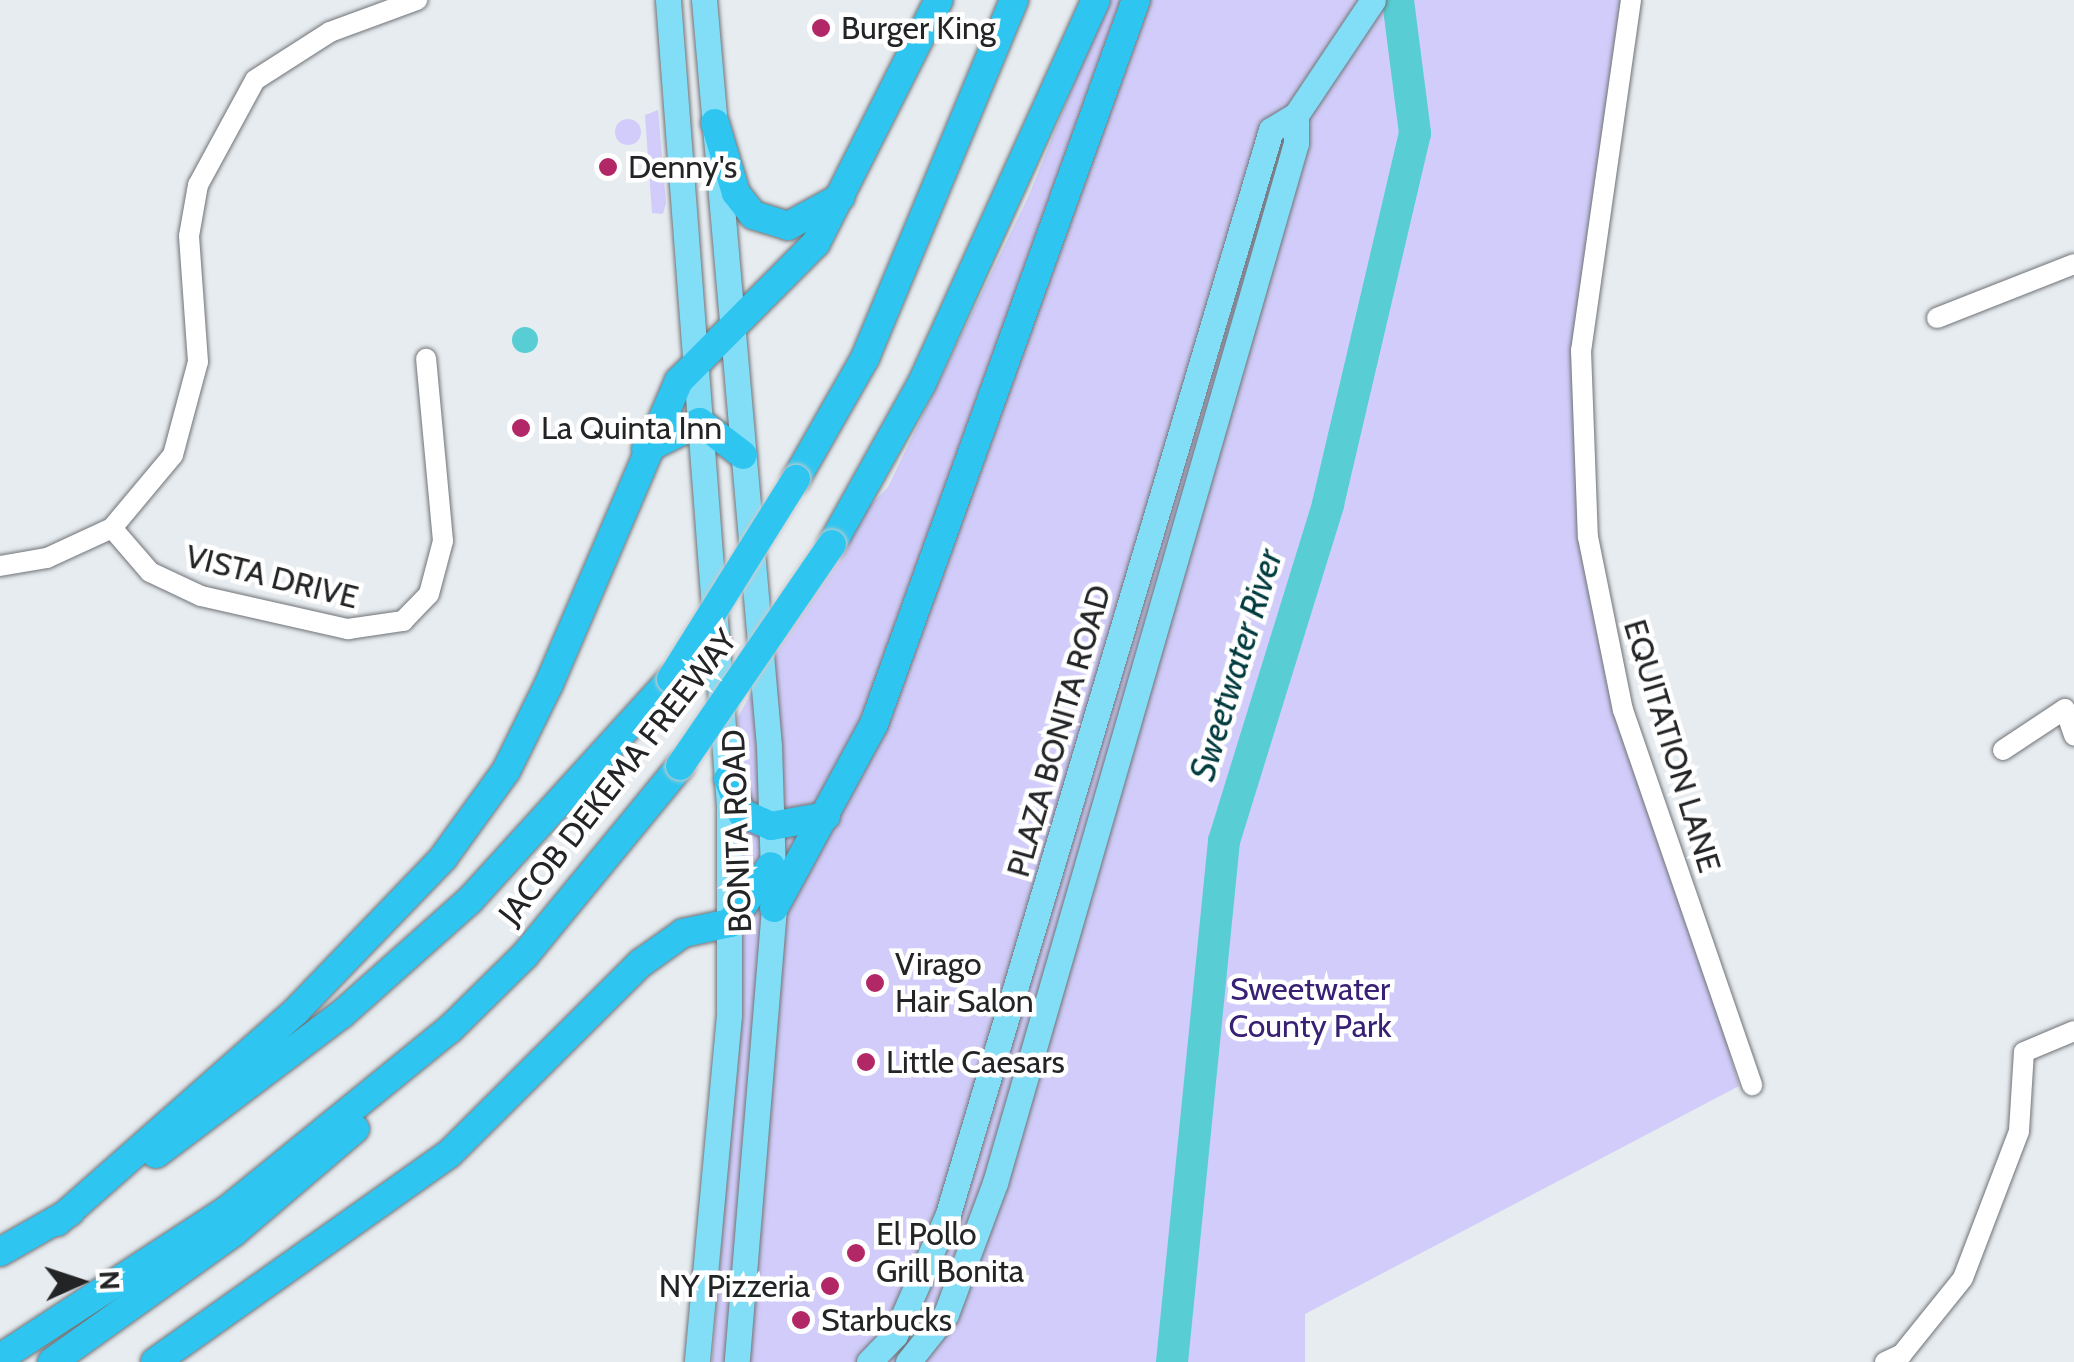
<!DOCTYPE html>
<style>
body{margin:0}
#map{position:relative;width:2074px;height:1362px;overflow:hidden;background:#e7ecf0;font-family:Cabin,sans-serif}
div>[style]{position:absolute}
.green>*{inset:0;background:#d1ccf9}
.round{border-radius:50%}
.water>*{inset:0;background:#58ced4}
.river>*{height:32px;margin:-16px;padding:0 16px;transform-origin:16px;border-radius:16px;background:#58ced4}
.roads{filter:drop-shadow(0 0 2px #6f7377) drop-shadow(0 0 2px #6f7377)}
.minor>*{height:20px;margin:-10px;padding:0 10px;transform-origin:10px;border-radius:10px;background:#fff}
.major>*{height:25px;margin:-12.5px;padding:0 12.5px;transform-origin:12.5px;border-radius:12.5px;background:#82ddf7}
.highway>*{height:28px;margin:-14px;padding:0 14px;transform-origin:14px;border-radius:14px;background:#2ec6f1}
.bridges{filter:drop-shadow(0 0 2px #cacacb) drop-shadow(0 0 2px #cacacb)}
.highway-bridge>*{height:28px;margin:-14px;padding:0 14px;transform-origin:14px;border-radius:14px;background:#2ec6f1}
.dots>*{width:28px;height:28px;translate:-50% -50%;box-sizing:border-box;border:5px solid #fff;border-radius:50%}
span{translate:-50% -50%;white-space:nowrap;text-align:center;line-height:1.15;-webkit-text-stroke:9px #fff;paint-order:stroke}
.poi-label{font-size:32px;color:#232426}
.left{translate:0 -50%;text-align:left}
.right{translate:-100% -50%;text-align:right}
.street-label{font-size:32px;color:#232426}
.park-label{font-size:32px;color:#382074}
.water-label{font-size:35px;color:#013b3e;font-style:italic}
.north{position:absolute;left:30px;top:1232px;width:100px;height:100px;-webkit-text-stroke:8px #fff;paint-order:stroke;rotate:87deg;font-size:28px;font-weight:700;line-height:40px;text-align:center;color:#232426}
.north::after{content:'';display:block;margin:auto;width:35px;height:45px;background:#232426;clip-path:polygon(50% 0,100% 100%,50% 72%,0 100%)}
</style>
<div id="map">
<div class="green">
<div style="clip-path:polygon(1108px 0,1630px 0,1589px 288px,1584px 539px,1739px 1086px,1305px 1314px,1305px 1362px,712px 1362px,742px 983px,738px 717px,832px 544px,888px 487px,1029px 195px)"></div>
<div style="clip-path:polygon(658px 110px,666px 203px,663px 214px,652px 213px,645px 115px)"></div>
<div class="round" style="left:615px;top:119px;width:26px;height:26px"></div>
</div>
<div class="water">
<div class="round" style="left:512px;top:327px;width:26px;height:26px"></div>
</div>
<div class="river">
<div style="left:1172px;top:1362px;width:524px;rotate:-84.3deg"></div>
<div style="left:1224px;top:841px;width:353px;rotate:-72.8deg"></div>
<div style="left:1328px;top:504px;width:381px;rotate:-76.8deg"></div>
<div style="left:1415px;top:133px;width:134px;rotate:-97.3deg"></div>
</div>
<div class="roads">
<div class="minor">
<div style="left:1631px;top:0;width:354px;rotate:98.1deg"></div>
<div style="left:1581px;top:350px;width:187px;rotate:87.9deg"></div>
<div style="left:1588px;top:537px;width:177px;rotate:78.6deg"></div>
<div style="left:1623px;top:710px;width:397px;rotate:71deg"></div>
<div style="left:1937px;top:318px;width:147px;rotate:-21.5deg"></div>
<div style="left:112px;top:528px;width:58px;rotate:49.2deg"></div>
<div style="left:150px;top:572px;width:56px;rotate:25.2deg"></div>
<div style="left:201px;top:596px;width:151px;rotate:12.7deg"></div>
<div style="left:348px;top:629px;width:56px;rotate:-8.3deg"></div>
<div style="left:403px;top:621px;width:37px;rotate:-46deg"></div>
<div style="left:429px;top:594px;width:55px;rotate:-75.2deg"></div>
<div style="left:443px;top:541px;width:183px;rotate:-95.3deg"></div>
<div style="left:0;top:566px;width:48px;rotate:-9.7deg"></div>
<div style="left:47px;top:558px;width:72px;rotate:-24.8deg"></div>
<div style="left:112px;top:528px;width:95px;rotate:-50.1deg"></div>
<div style="left:173px;top:455px;width:96px;rotate:-75deg"></div>
<div style="left:198px;top:362px;width:126px;rotate:-94.1deg"></div>
<div style="left:189px;top:236px;width:52px;rotate:-80deg"></div>
<div style="left:198px;top:185px;width:119px;rotate:-61.5deg"></div>
<div style="left:255px;top:80px;width:89px;rotate:-32.6deg"></div>
<div style="left:330px;top:32px;width:93px;rotate:-20.2deg"></div>
<div style="left:2003px;top:750px;width:74px;rotate:-33.5deg"></div>
<div style="left:2065px;top:709px;width:28px;rotate:71deg"></div>
<div style="left:1885px;top:1362px;width:19px;rotate:-25deg"></div>
<div style="left:1902px;top:1354px;width:97px;rotate:-51.2deg"></div>
<div style="left:1963px;top:1278px;width:157px;rotate:-69.1deg"></div>
<div style="left:2019px;top:1131px;width:79px;rotate:-86.4deg"></div>
<div style="left:2024px;top:1052px;width:54px;rotate:-22.8deg"></div>
</div>
<div class="major">
<div style="left:668px;top:0;width:808px;rotate:85.67deg"></div>
<div style="left:729px;top:806px;width:209px;rotate:90deg"></div>
<div style="left:729px;top:1015px;width:348px;rotate:95.3deg"></div>
<div style="left:704px;top:0;width:749px;rotate:85.02deg"></div>
<div style="left:769px;top:746px;width:162px;rotate:88.2deg"></div>
<div style="left:774px;top:908px;width:456px;rotate:94.7deg"></div>
<div style="left:869px;top:1362px;width:37px;rotate:-46deg"></div>
<div style="left:895px;top:1335px;width:132px;rotate:-66.3deg"></div>
<div style="left:948px;top:1214px;width:1131px;rotate:-73.41deg"></div>
<div style="left:1271px;top:130px;width:29px;rotate:-31deg"></div>
<div style="left:1296px;top:115px;width:138px;rotate:-56.2deg"></div>
<div style="left:908px;top:1362px;width:61px;rotate:-51.6deg"></div>
<div style="left:946px;top:1314px;width:140px;rotate:-69.5deg"></div>
<div style="left:995px;top:1183px;width:1083px;rotate:-73.86deg"></div>
<div style="left:1296px;top:143px;width:28px;rotate:-90deg"></div>
</div>
<div class="highway">
<div style="left:715px;top:123px;width:73px;rotate:73.3deg"></div>
<div style="left:736px;top:193px;width:28px;rotate:52deg"></div>
<div style="left:753px;top:215px;width:37px;rotate:17deg"></div>
<div style="left:788px;top:226px;width:60px;rotate:-28.7deg"></div>
<div style="left:646px;top:449px;width:60px;rotate:-26.6deg"></div>
<div style="left:700px;top:422px;width:54px;rotate:37.5deg"></div>
<div style="left:796px;top:479px;width:139px;rotate:-60.3deg"></div>
<div style="left:865px;top:358px;width:388px;rotate:-67.4deg"></div>
<div style="left:832px;top:544px;width:184px;rotate:-60.8deg"></div>
<div style="left:922px;top:383px;width:421px;rotate:-65.6deg"></div>
<div style="left:728px;top:779px;width:37px;rotate:68deg"></div>
<div style="left:742px;top:813px;width:32px;rotate:24deg"></div>
<div style="left:771px;top:826px;width:56px;rotate:-10.3deg"></div>
<div style="left:774px;top:908px;width:209px;rotate:-61.5deg"></div>
<div style="left:874px;top:724px;width:770px;rotate:-70.11deg"></div>
<div style="left:156px;top:1154px;width:233px;rotate:-37deg"></div>
<div style="left:342px;top:1014px;width:171px;rotate:-41.7deg"></div>
<div style="left:470px;top:900px;width:299px;rotate:-47.7deg"></div>
<div style="left:57px;top:1222px;width:319px;rotate:-41.4deg"></div>
<div style="left:296px;top:1011px;width:212px;rotate:-46.1deg"></div>
<div style="left:443px;top:858px;width:107px;rotate:-54.1deg"></div>
<div style="left:506px;top:771px;width:97px;rotate:-63.7deg"></div>
<div style="left:549px;top:684px;width:330px;rotate:-66.8deg"></div>
<div style="left:679px;top:381px;width:194px;rotate:-45.2deg"></div>
<div style="left:816px;top:243px;width:272px;rotate:-63.2deg"></div>
<div style="left:0;top:1252px;width:81px;rotate:-29.7deg"></div>
<div style="left:0;top:1358px;width:271px;rotate:-33.1deg"></div>
<div style="left:227px;top:1210px;width:287px;rotate:-39.1deg"></div>
<div style="left:450px;top:1029px;width:105px;rotate:-44.6deg"></div>
<div style="left:525px;top:955px;width:244px;rotate:-50.6deg"></div>
<div style="left:52px;top:1362px;width:224px;rotate:-35.5deg"></div>
<div style="left:234px;top:1232px;width:159px;rotate:-40.4deg"></div>
<div style="left:155px;top:1362px;width:360px;rotate:-35.3deg"></div>
<div style="left:449px;top:1154px;width:271px;rotate:-44.9deg"></div>
<div style="left:641px;top:963px;width:52px;rotate:-35.5deg"></div>
<div style="left:683px;top:933px;width:48px;rotate:-12deg"></div>
<div style="left:730px;top:923px;width:70px;rotate:-54.3deg"></div>
</div>
</div>
<div class="bridges">
<div class="highway-bridge">
<div style="left:671px;top:679px;width:236px;rotate:-58deg"></div>
<div style="left:680px;top:766px;width:269px;rotate:-55.6deg"></div>
</div>
</div>
<div class="dots">
<div style="left:821px;top:28px;background:#b22867"></div>
<div style="left:608px;top:167px;background:#b22867"></div>
<div style="left:521px;top:428px;background:#b22867"></div>
<div style="left:875px;top:983px;background:#b22867"></div>
<div style="left:866px;top:1062px;background:#b22867"></div>
<div style="left:856px;top:1253px;background:#b22867"></div>
<div style="left:830px;top:1286px;background:#b22867"></div>
<div style="left:801px;top:1320px;background:#b22867"></div>
</div>
<div class="poi-label">
<span class="left" style="left:841px;top:28px">Burger King</span>
<span class="left" style="left:628px;top:167px">Denny's</span>
<span class="left" style="left:541px;top:428px">La Quinta Inn</span>
<span class="left" style="left:895px;top:983px">Virago<br>Hair Salon</span>
<span class="left" style="left:886px;top:1062px">Little Caesars</span>
<span class="left" style="left:876px;top:1253px">El Pollo<br>Grill Bonita</span>
<span class="right" style="left:810px;top:1286px">NY Pizzeria</span>
<span class="left" style="left:821px;top:1320px">Starbucks</span>
</div>
<div class="street-label">
<span style="left:272px;top:577px;rotate:14deg">VISTA DRIVE</span>
<span style="left:1059px;top:731px;rotate:-74deg">PLAZA BONITA ROAD</span>
<span style="left:1672px;top:746px;rotate:73deg">EQUITATION LANE</span>
<span style="left:618px;top:777px;rotate:-52deg">JACOB DEKEMA FREEWAY</span>
<span style="left:737px;top:831px;rotate:-92deg">BONITA ROAD</span>
</div>
<div class="park-label">
<span style="left:1310px;top:1008px">Sweetwater<br>County Park</span>
</div>
<div class="water-label">
<span style="left:1236px;top:665px;rotate:-73deg">Sweetwater River</span>
</div>
<div class="north">N</div>
</div>
